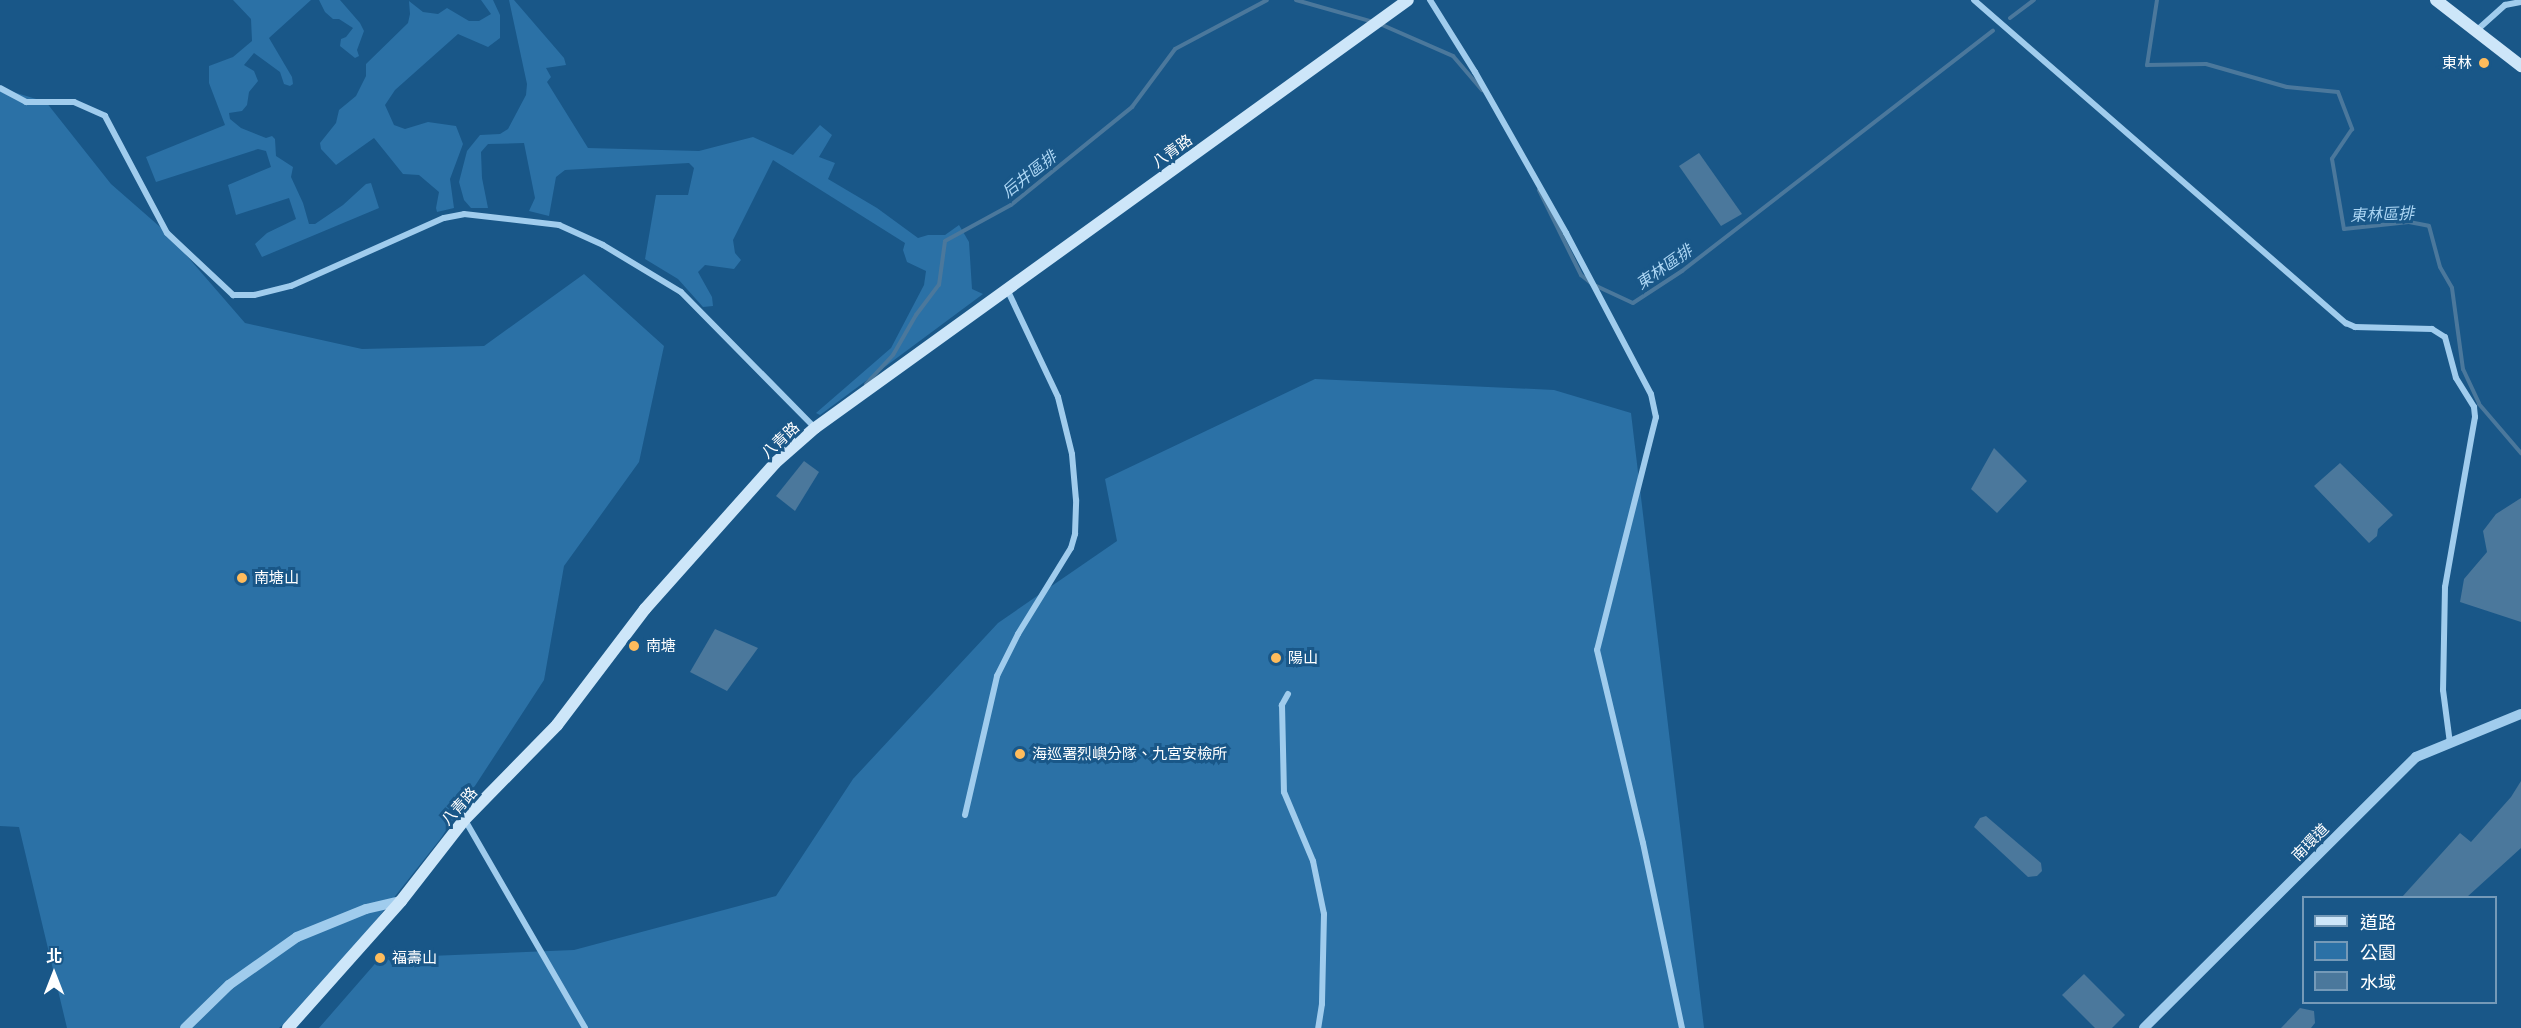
<!DOCTYPE html>
<meta charset="utf-8">
<style>
body{margin:0}
#map{position:relative;width:2521px;height:1028px;overflow:hidden;background:#195788;font-family:Lato,"Noto Sans TC",sans-serif}
div>[style]{position:absolute}
.green>*{inset:0;background:#2b71a6}
.water>*{inset:0;background:#4b789c}
.stream>*{height:4px;margin:-2px;padding:0 2px;transform-origin:2px;border-radius:2px;background:#4b789c}
.minor>*{height:6px;margin:-3px;padding:0 3px;transform-origin:3px;border-radius:3px;background:#a0cced}
.tertiary>*{height:10px;margin:-5px;padding:0 5px;transform-origin:5px;border-radius:5px;background:#a0cced}
.secondary>*{height:12px;margin:-6px;padding:0 6px;transform-origin:6px;border-radius:6px;background:#cde6f9}
.dots>*{width:16px;height:16px;translate:-50% -50%;box-sizing:border-box;border:3px solid #195788;border-radius:50%}
span{translate:-50% -50%;white-space:nowrap;text-align:center;line-height:1.15;-webkit-text-stroke:6px #195788;paint-order:stroke}
.poi-label{font-size:15px;color:#fff}
.right{translate:-100% -50%;text-align:right}
.left{translate:0 -50%;text-align:left}
.street-label{font-size:15px;color:#fff}
.water-label{font-size:16px;color:#acd6f4;font-style:italic}
.legend{position:absolute;left:2302px;top:896px;width:195px;height:108px;box-sizing:border-box;background:#195788;border:2px solid #759ab8;margin:0;padding:8px 10px;list-style:none;font-size:18px;color:#fff}
.legend li{display:flex;align-items:center;gap:12px;height:30px}
.legend b{width:30px;border:2px solid #759ab8}
.north{position:absolute;left:24px;top:944px;width:60px;height:60px;-webkit-text-stroke:4px #195788;paint-order:stroke;rotate:0deg;font-size:16px;font-weight:700;line-height:24px;text-align:center;color:#fff}
.north::after{content:'';display:block;margin:auto;width:21px;height:27px;background:#fff;clip-path:polygon(50% 0,100% 100%,50% 72%,0 100%)}
</style>
<div id="map">
<div class="green">
<div style="clip-path:polygon(233px 0,311px 0,269px 38px,292px 77px,293px 84px,290px 86px,284px 84px,280px 72px,254px 53px,244px 65px,254px 71px,258px 81px,249px 92px,247px 105px,242px 111px,229px 113px,230px 119px,241px 128px,266px 138px,272px 136px,275px 139px,276px 156px,293px 167px,291px 177px,303px 203px,309px 224px,315px 224px,343px 205px,366px 184px,371px 183px,379px 208px,262px 257px,255px 244px,267px 233px,296px 219px,289px 198px,236px 215px,228px 185px,271px 167px,266px 151px,258px 149px,156px 182px,146px 157px,225px 125px,209px 83px,209px 66px,233px 57px,252px 41px,251px 19px)"></div>
<div style="clip-path:polygon(319px 0,340px 0,360px 23px,364px 31px,357px 50px,359px 56px,355px 58px,340px 46px,341px 39px,346px 37px,353px 28px,339px 19px,333px 19px,325px 12px)"></div>
<div style="clip-path:polygon(481px 0,493px 0,500px 15px,500px 38px,488px 47px,458px 34px,395px 90px,385px 105px,394px 125px,405px 129px,428px 122px,456px 126px,463px 144px,450px 179px,454px 208px,437px 212px,436px 208px,439px 192px,419px 175px,403px 174px,374px 138px,336px 165px,321px 149px,320px 143px,336px 123px,339px 110px,356px 96px,366px 76px,366px 64px,408px 23px,410px 14px,409px 1px,423px 12px,438px 14px,447px 8px,469px 21px,479px 21px,491px 14px)"></div>
<div style="clip-path:polygon(509px 0,514px 0,564px 58px,566px 65px,546px 68px,551px 77px,547px 82px,588px 148px,699px 151px,753px 137px,793px 155px,820px 125px,832px 135px,819px 157px,835px 163px,828px 179px,877px 208px,918px 238px,928px 235px,945px 235px,959px 225px,969px 242px,972px 289px,983px 294px,820px 415px,816px 413px,891px 348px,924px 285px,926px 271px,907px 262px,903px 250px,905px 243px,773px 160px,733px 240px,735px 253px,741px 260px,734px 269px,705px 265px,698px 272px,712px 297px,713px 306px,703px 307px,678px 279px,645px 259px,656px 195px,688px 195px,694px 168px,689px 163px,565px 170px,556px 177px,549px 216px,529px 211px,535px 198px,524px 143px,488px 144px,481px 152px,482px 178px,488px 208px,471px 208px,464px 200px,459px 182px,467px 151px,480px 135px,500px 134px,508px 129px,526px 95px,527px 84px)"></div>
<div style="clip-path:polygon(0 88px,46px 102px,111px 184px,167px 233px,245px 323px,362px 349px,484px 346px,584px 274px,664px 346px,639px 462px,564px 566px,544px 680px,441px 838px,321px 990px,279px 1028px,67px 1028px,19px 827px,0 826px)"></div>
<div style="clip-path:polygon(1315px 379px,1554px 390px,1631px 413px,1704px 1028px,319px 1028px,380px 958px,574px 950px,776px 896px,853px 779px,998px 623px,1117px 541px,1105px 479px)"></div>
</div>
<div class="water">
<div style="clip-path:polygon(1699px 153px,1742px 214px,1721px 226px,1679px 166px)"></div>
<div style="clip-path:polygon(1994px 448px,2027px 481px,1997px 513px,1971px 489px)"></div>
<div style="clip-path:polygon(804px 461px,819px 472px,795px 511px,776px 496px)"></div>
<div style="clip-path:polygon(2340px 463px,2393px 515px,2378px 529px,2377px 536px,2369px 543px,2314px 486px)"></div>
<div style="clip-path:polygon(2521px 498px,2521px 622px,2460px 602px,2464px 579px,2487px 552px,2483px 531px,2496px 514px)"></div>
<div style="clip-path:polygon(715px 629px,758px 648px,727px 691px,690px 672px)"></div>
<div style="clip-path:polygon(2521px 781px,2521px 848px,2467px 897px,2402px 897px,2460px 833px,2471px 842px,2511px 797px)"></div>
<div style="clip-path:polygon(1986px 816px,2041px 863px,2042px 871px,2037px 876px,2028px 877px,1974px 827px,1980px 818px)"></div>
<div style="clip-path:polygon(2084px 974px,2125px 1015px,2112px 1028px,2095px 1028px,2062px 995px)"></div>
<div style="clip-path:polygon(2300px 1008px,2314px 1011px,2315px 1023px,2311px 1028px,2281px 1028px)"></div>
</div>
<div class="stream">
<div style="left:1296px;top:0;width:80px;rotate:15.9deg"></div>
<div style="left:2157px;top:0;width:66px;rotate:98.7deg"></div>
<div style="left:2147px;top:65px;width:59px;rotate:-1deg"></div>
<div style="left:2206px;top:64px;width:84px;rotate:15.9deg"></div>
<div style="left:2287px;top:87px;width:51px;rotate:5.6deg"></div>
<div style="left:2338px;top:92px;width:40px;rotate:69deg"></div>
<div style="left:2352px;top:129px;width:36px;rotate:124deg"></div>
<div style="left:2332px;top:159px;width:71px;rotate:80.3deg"></div>
<div style="left:2344px;top:229px;width:65px;rotate:-6.1deg"></div>
<div style="left:2409px;top:222px;width:20px;rotate:11deg"></div>
<div style="left:2429px;top:226px;width:42px;rotate:75deg"></div>
<div style="left:2440px;top:267px;width:24px;rotate:60deg"></div>
<div style="left:2452px;top:288px;width:82px;rotate:82.3deg"></div>
<div style="left:2463px;top:369px;width:38px;rotate:65deg"></div>
<div style="left:2479px;top:404px;width:65px;rotate:49.4deg"></div>
<div style="left:2010px;top:18px;width:30px;rotate:-37deg"></div>
<div style="left:1380px;top:24px;width:80px;rotate:23.7deg"></div>
<div style="left:1453px;top:56px;width:45px;rotate:49.5deg"></div>
<div style="left:1539px;top:190px;width:95px;rotate:63.7deg"></div>
<div style="left:1581px;top:275px;width:14px;rotate:39deg"></div>
<div style="left:1592px;top:284px;width:45px;rotate:24.9deg"></div>
<div style="left:1633px;top:303px;width:59px;rotate:-33.1deg"></div>
<div style="left:1682px;top:271px;width:393px;rotate:-37.7deg"></div>
<div style="left:866px;top:384px;width:40px;rotate:-47deg"></div>
<div style="left:893px;top:355px;width:46px;rotate:-60.1deg"></div>
<div style="left:916px;top:315px;width:38px;rotate:-53deg"></div>
<div style="left:939px;top:285px;width:44px;rotate:-82.2deg"></div>
<div style="left:945px;top:241px;width:75px;rotate:-28.6deg"></div>
<div style="left:1011px;top:205px;width:156px;rotate:-39deg"></div>
<div style="left:1132px;top:107px;width:72px;rotate:-53.4deg"></div>
<div style="left:1175px;top:49px;width:104px;rotate:-28deg"></div>
</div>
<div class="minor">
<div style="left:1430px;top:0;width:85px;rotate:58deg"></div>
<div style="left:1475px;top:72px;width:185px;rotate:60.5deg"></div>
<div style="left:1566px;top:233px;width:182px;rotate:62.2deg"></div>
<div style="left:1651px;top:394px;width:24px;rotate:78deg"></div>
<div style="left:1656px;top:417px;width:240px;rotate:104.2deg"></div>
<div style="left:1597px;top:650px;width:198px;rotate:76.6deg"></div>
<div style="left:1643px;top:843px;width:189px;rotate:78.1deg"></div>
<div style="left:1974px;top:0;width:493px;rotate:41deg"></div>
<div style="left:2346px;top:323px;width:10px;rotate:24deg"></div>
<div style="left:2355px;top:327px;width:77px;rotate:1.5deg"></div>
<div style="left:2432px;top:329px;width:15px;rotate:32deg"></div>
<div style="left:2445px;top:337px;width:42px;rotate:75deg"></div>
<div style="left:2456px;top:378px;width:34px;rotate:58deg"></div>
<div style="left:2474px;top:407px;width:10px;rotate:84deg"></div>
<div style="left:2475px;top:417px;width:173px;rotate:100deg"></div>
<div style="left:2445px;top:587px;width:103px;rotate:91.1deg"></div>
<div style="left:2443px;top:690px;width:53px;rotate:82.5deg"></div>
<div style="left:2476px;top:31px;width:39px;rotate:-42deg"></div>
<div style="left:2505px;top:5px;width:16px;rotate:-11deg"></div>
<div style="left:0;top:88px;width:30px;rotate:28deg"></div>
<div style="left:26px;top:102px;width:48px"></div>
<div style="left:74px;top:102px;width:34px;rotate:24deg"></div>
<div style="left:105px;top:116px;width:132px;rotate:62.1deg"></div>
<div style="left:167px;top:233px;width:91px;rotate:43.2deg"></div>
<div style="left:233px;top:295px;width:21px"></div>
<div style="left:254px;top:295px;width:38px;rotate:-14deg"></div>
<div style="left:291px;top:286px;width:167px;rotate:-24deg"></div>
<div style="left:444px;top:218px;width:20px;rotate:-11deg"></div>
<div style="left:464px;top:214px;width:96px;rotate:6.6deg"></div>
<div style="left:559px;top:225px;width:48px;rotate:24.4deg"></div>
<div style="left:603px;top:245px;width:91px;rotate:31.1deg"></div>
<div style="left:681px;top:292px;width:191px;rotate:45.4deg"></div>
<div style="left:1288px;top:694px;width:13px;rotate:119deg"></div>
<div style="left:1282px;top:705px;width:87px;rotate:88.7deg"></div>
<div style="left:1284px;top:792px;width:75px;rotate:67.2deg"></div>
<div style="left:1313px;top:861px;width:54px;rotate:78.3deg"></div>
<div style="left:1324px;top:914px;width:90px;rotate:91.3deg"></div>
<div style="left:1322px;top:1004px;width:24px;rotate:99deg"></div>
<div style="left:965px;top:815px;width:143px;rotate:-77deg"></div>
<div style="left:997px;top:676px;width:47px;rotate:-63.4deg"></div>
<div style="left:1018px;top:634px;width:101px;rotate:-58.4deg"></div>
<div style="left:1071px;top:548px;width:15px;rotate:-74deg"></div>
<div style="left:1075px;top:534px;width:34px;rotate:-88deg"></div>
<div style="left:1076px;top:500px;width:46px;rotate:-95deg"></div>
<div style="left:1072px;top:454px;width:59px;rotate:-103.8deg"></div>
<div style="left:1058px;top:397px;width:119px;rotate:-115.3deg"></div>
<div style="left:465px;top:820px;width:240px;rotate:60deg"></div>
</div>
<div class="tertiary">
<div style="left:185px;top:1028px;width:62px;rotate:-44.3deg"></div>
<div style="left:229px;top:985px;width:83px;rotate:-35.2deg"></div>
<div style="left:297px;top:937px;width:74px;rotate:-22.1deg"></div>
<div style="left:366px;top:909px;width:36px;rotate:-13deg"></div>
<div style="left:2144px;top:1028px;width:384px;rotate:-44.9deg"></div>
<div style="left:2416px;top:757px;width:113px;rotate:-22.3deg"></div>
</div>
<div class="secondary">
<div style="left:2436px;top:0;width:108px;rotate:37.8deg"></div>
<div style="left:288px;top:1028px;width:170px;rotate:-48.3deg"></div>
<div style="left:401px;top:901px;width:103px;rotate:-52.1deg"></div>
<div style="left:464px;top:820px;width:133px;rotate:-45.6deg"></div>
<div style="left:557px;top:725px;width:146px;rotate:-52.8deg"></div>
<div style="left:645px;top:609px;width:195px;rotate:-48.3deg"></div>
<div style="left:775px;top:463px;width:53px;rotate:-41.2deg"></div>
<div style="left:815px;top:428px;width:731px;rotate:-35.82deg"></div>
</div>
<div class="dots">
<div style="left:2484px;top:63px;background:#ffbc5c"></div>
<div style="left:242px;top:578px;background:#ffbc5c"></div>
<div style="left:634px;top:646px;background:#ffbc5c"></div>
<div style="left:1276px;top:658px;background:#ffbc5c"></div>
<div style="left:1020px;top:754px;background:#ffbc5c"></div>
<div style="left:380px;top:958px;background:#ffbc5c"></div>
</div>
<div class="poi-label">
<span class="right" style="left:2472px;top:63px">東林</span>
<span class="left" style="left:254px;top:578px">南塘山</span>
<span class="left" style="left:646px;top:646px">南塘</span>
<span class="left" style="left:1288px;top:658px">陽山</span>
<span class="left" style="left:1032px;top:754px">海巡署烈嶼分隊、九宮安檢所</span>
<span class="left" style="left:392px;top:958px">福壽山</span>
</div>
<div class="street-label">
<span style="left:1172px;top:151px;rotate:-36deg">八青路</span>
<span style="left:780px;top:440px;rotate:-43deg">八青路</span>
<span style="left:459px;top:806px;rotate:-48deg">八青路</span>
<span style="left:2310px;top:842px;rotate:-45deg">南環道</span>
</div>
<div class="water-label">
<span style="left:1029px;top:174px;rotate:-38deg">后井區排</span>
<span style="left:2382px;top:214px;rotate:-2deg">東林區排</span>
<span style="left:1664px;top:267px;rotate:-35deg">東林區排</span>
</div>
<ul class="legend">
<li><b style="height:8px;background:#cde6f9"></b>道路</li>
<li><b style="height:16px;background:#2b71a6"></b>公園</li>
<li><b style="height:16px;background:#4b789c"></b>水域</li>
</ul>
<div class="north">北</div>
</div>
